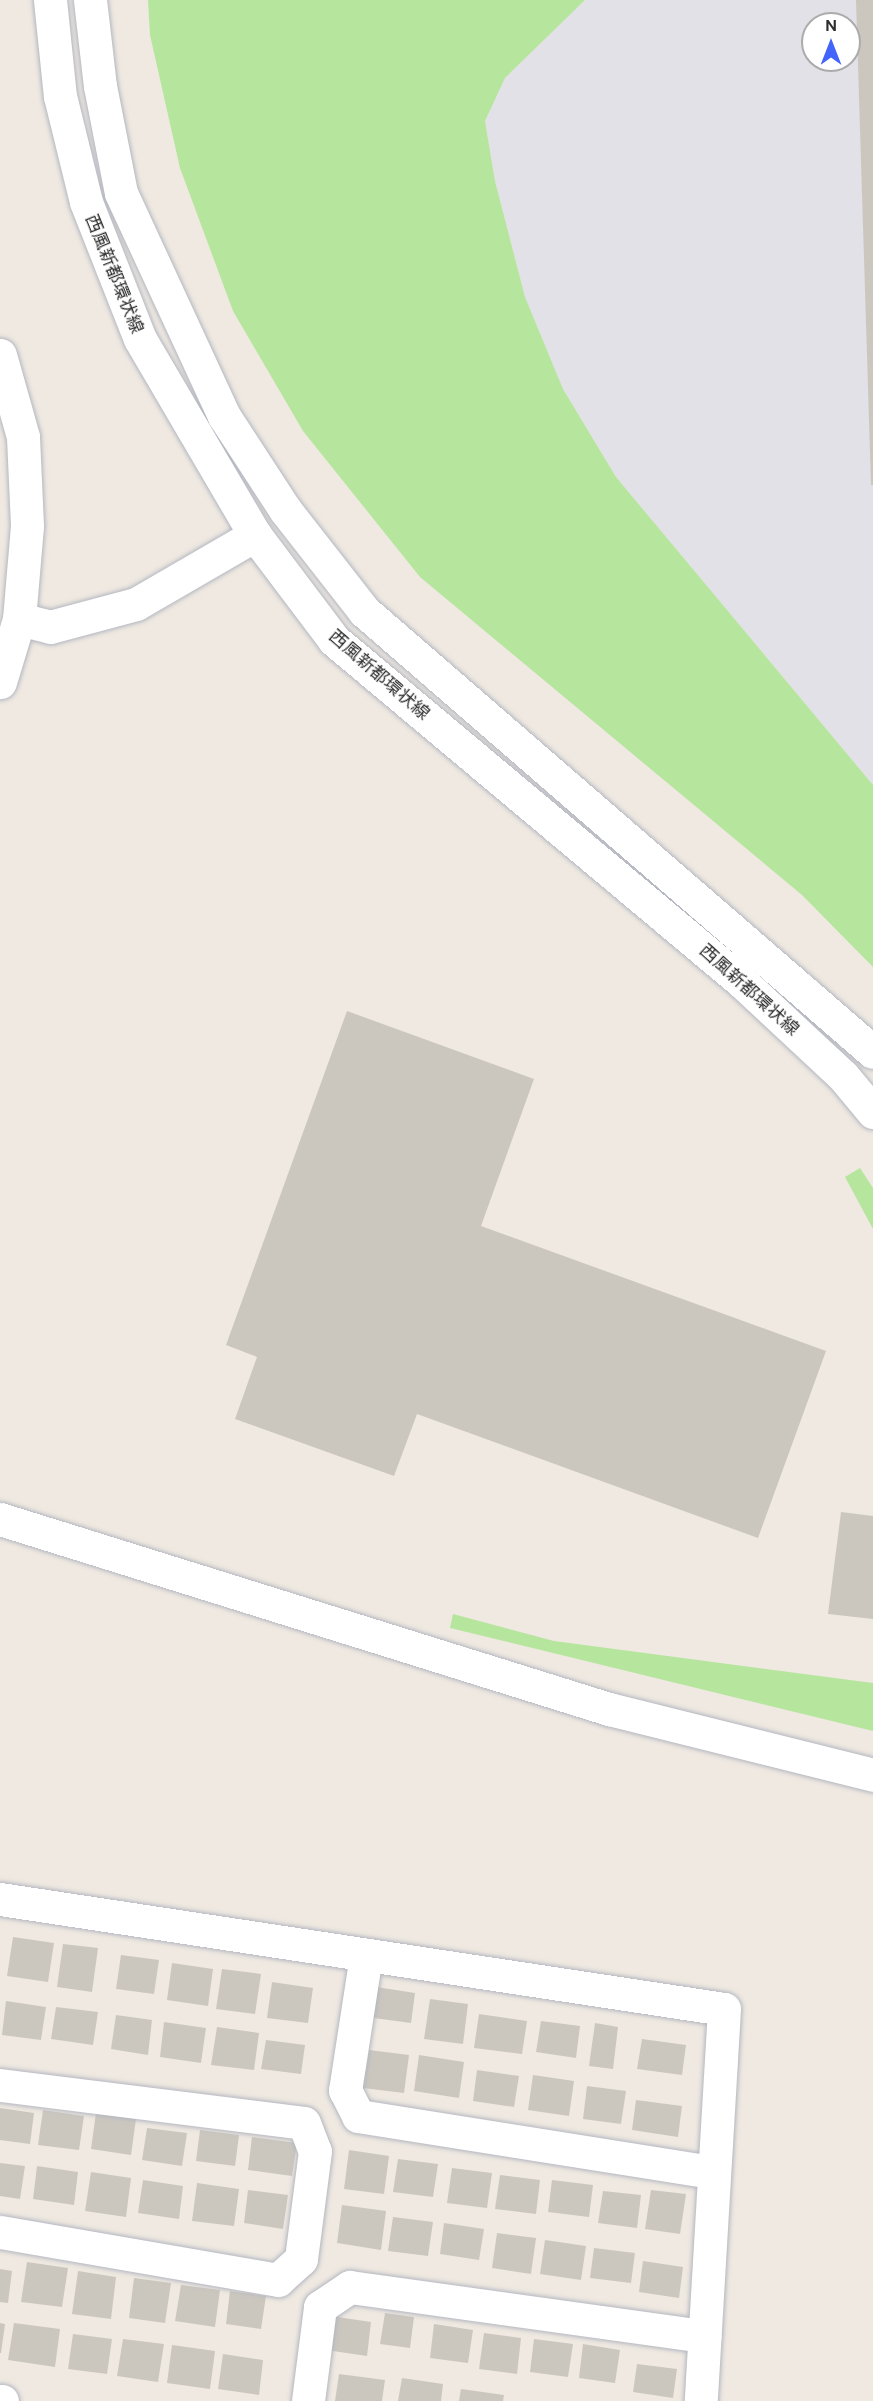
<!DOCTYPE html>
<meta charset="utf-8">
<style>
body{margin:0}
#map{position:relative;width:873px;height:2401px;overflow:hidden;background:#efe9e1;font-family:"DM Sans","Noto Sans JP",sans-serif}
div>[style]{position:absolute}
.industrial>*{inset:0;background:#e3e1e8}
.green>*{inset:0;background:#b6e59e}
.building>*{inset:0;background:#cbc7bf}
.roads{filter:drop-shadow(0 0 2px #b4b7c1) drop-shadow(0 0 2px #b4b7c1)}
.minor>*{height:33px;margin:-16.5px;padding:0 16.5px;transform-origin:16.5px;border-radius:16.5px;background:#fff}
span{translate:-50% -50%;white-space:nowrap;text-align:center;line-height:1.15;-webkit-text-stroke:4.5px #fff;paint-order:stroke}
.street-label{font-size:18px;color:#2e2e2e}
.north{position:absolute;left:801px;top:12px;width:60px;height:60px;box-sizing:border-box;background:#fff;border:2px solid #ababab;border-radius:50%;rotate:0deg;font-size:16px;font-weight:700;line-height:24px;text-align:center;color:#2e2e2e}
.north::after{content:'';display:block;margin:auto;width:21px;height:27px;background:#4264fb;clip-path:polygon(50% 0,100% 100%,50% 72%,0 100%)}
</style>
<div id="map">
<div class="industrial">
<div style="clip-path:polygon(evenodd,585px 0,873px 0,873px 785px,616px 477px,563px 389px,525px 297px,495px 181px,485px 121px,505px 78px,585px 0,813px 24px,849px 24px,849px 60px,813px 60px,813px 24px)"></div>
</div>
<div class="green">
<div style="clip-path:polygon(148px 0,585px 0,505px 78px,485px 121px,495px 181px,525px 297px,563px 389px,616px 477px,873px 785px,873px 967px,802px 895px,420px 577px,303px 431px,233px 311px,180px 168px,150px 35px)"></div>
<div style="clip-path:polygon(860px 1168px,873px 1188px,873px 1229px,845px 1177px)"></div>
<div style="clip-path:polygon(453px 1614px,554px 1641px,873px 1683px,873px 1731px,450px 1628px)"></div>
</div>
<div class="building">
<div style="clip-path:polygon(856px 0,873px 0,873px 485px,871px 485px)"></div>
<div style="clip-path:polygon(347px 1011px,534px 1079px,481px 1226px,826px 1351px,758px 1538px,417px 1414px,394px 1476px,235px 1419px,257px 1357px,226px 1345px)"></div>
<div style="clip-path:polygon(841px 1512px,873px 1516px,873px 1619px,828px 1614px)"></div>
<div style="clip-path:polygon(13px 1937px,54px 1943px,48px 1982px,7px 1976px)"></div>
<div style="clip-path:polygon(63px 1944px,98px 1948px,92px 1992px,57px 1987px)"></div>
<div style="clip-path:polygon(121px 1955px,159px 1960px,154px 1994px,116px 1989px)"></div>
<div style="clip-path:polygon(172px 1963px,213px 1969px,208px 2006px,167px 2000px)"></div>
<div style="clip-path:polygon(222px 1969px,261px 1974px,255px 2014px,216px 2009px)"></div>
<div style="clip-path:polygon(272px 1982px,313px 1988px,308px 2023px,267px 2018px)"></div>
<div style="clip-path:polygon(370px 1986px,415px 1993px,411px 2023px,366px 2017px)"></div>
<div style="clip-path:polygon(430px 1999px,468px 2004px,463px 2044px,424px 2039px)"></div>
<div style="clip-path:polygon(6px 2001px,46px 2007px,41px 2040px,2px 2035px)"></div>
<div style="clip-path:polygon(56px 2007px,98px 2012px,93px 2045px,51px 2039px)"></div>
<div style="clip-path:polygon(479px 2014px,527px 2021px,522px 2054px,474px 2048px)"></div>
<div style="clip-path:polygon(116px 2015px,152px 2020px,148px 2055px,111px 2049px)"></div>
<div style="clip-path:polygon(541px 2021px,580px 2026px,576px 2058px,536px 2052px)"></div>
<div style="clip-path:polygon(164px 2022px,206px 2028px,201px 2063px,160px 2057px)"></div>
<div style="clip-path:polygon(595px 2023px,618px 2027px,613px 2069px,589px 2066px)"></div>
<div style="clip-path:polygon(217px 2027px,259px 2033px,254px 2070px,211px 2065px)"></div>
<div style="clip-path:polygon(642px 2039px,686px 2045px,682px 2075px,637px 2069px)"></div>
<div style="clip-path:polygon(266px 2040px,305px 2045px,301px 2074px,261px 2069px)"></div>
<div style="clip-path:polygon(369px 2050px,409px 2055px,404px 2093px,363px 2088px)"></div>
<div style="clip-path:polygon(419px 2055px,464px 2062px,459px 2098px,414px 2091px)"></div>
<div style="clip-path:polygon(477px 2070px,519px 2076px,514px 2107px,473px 2101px)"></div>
<div style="clip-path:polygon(533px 2075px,574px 2081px,569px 2116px,528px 2110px)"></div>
<div style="clip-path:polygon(587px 2086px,626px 2091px,621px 2124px,583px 2119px)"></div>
<div style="clip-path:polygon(636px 2100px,682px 2106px,678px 2137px,632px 2130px)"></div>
<div style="clip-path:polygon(0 2108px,34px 2113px,30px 2144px,0 2140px)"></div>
<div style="clip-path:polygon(43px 2110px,84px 2116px,79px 2150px,38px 2145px)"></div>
<div style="clip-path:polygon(96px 2113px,136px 2119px,131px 2155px,91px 2149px)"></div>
<div style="clip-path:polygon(147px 2128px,187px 2133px,182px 2166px,142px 2160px)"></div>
<div style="clip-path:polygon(200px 2130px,239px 2135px,235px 2166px,196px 2161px)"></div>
<div style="clip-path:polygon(252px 2137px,297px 2143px,292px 2176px,248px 2170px)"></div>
<div style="clip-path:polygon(349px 2150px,389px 2156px,384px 2194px,344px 2189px)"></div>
<div style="clip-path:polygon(398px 2159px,438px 2164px,433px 2197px,393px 2192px)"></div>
<div style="clip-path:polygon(0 2163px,25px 2166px,20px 2199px,0 2196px)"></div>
<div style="clip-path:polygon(37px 2166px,78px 2172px,74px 2205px,33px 2199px)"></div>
<div style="clip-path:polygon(452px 2168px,492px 2173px,487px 2208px,447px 2203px)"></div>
<div style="clip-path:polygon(91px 2172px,131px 2178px,126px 2217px,85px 2211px)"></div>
<div style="clip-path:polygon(500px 2175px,540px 2180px,536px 2214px,495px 2209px)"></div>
<div style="clip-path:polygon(143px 2180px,183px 2186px,179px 2219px,138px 2213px)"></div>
<div style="clip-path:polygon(552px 2180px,593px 2185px,589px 2217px,548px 2212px)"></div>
<div style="clip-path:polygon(197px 2183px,239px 2189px,234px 2226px,192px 2221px)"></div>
<div style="clip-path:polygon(248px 2190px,288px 2195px,283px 2229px,244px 2223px)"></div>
<div style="clip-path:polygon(651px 2190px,686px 2194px,680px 2234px,645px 2229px)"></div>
<div style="clip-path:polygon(603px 2191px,641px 2195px,637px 2228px,598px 2223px)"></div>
<div style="clip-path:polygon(342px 2205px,386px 2211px,381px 2250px,337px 2243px)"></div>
<div style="clip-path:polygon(393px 2217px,433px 2222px,428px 2256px,388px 2251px)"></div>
<div style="clip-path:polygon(444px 2223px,484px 2229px,479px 2260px,440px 2254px)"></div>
<div style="clip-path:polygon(497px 2233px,536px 2238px,531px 2274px,492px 2268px)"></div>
<div style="clip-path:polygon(545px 2240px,586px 2246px,581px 2280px,540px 2274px)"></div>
<div style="clip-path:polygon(594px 2248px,635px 2253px,631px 2283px,590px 2278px)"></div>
<div style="clip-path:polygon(643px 2261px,683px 2267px,679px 2298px,639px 2292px)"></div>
<div style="clip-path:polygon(27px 2262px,68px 2268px,62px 2307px,21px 2302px)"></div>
<div style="clip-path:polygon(0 2269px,12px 2271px,8px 2303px,0 2302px)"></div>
<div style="clip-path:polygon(78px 2271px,116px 2277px,111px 2319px,72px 2314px)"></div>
<div style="clip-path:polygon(134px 2278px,171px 2283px,165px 2323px,129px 2318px)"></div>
<div style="clip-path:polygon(181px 2285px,220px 2290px,215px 2327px,175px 2321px)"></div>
<div style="clip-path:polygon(230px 2291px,266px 2296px,261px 2329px,226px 2324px)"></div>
<div style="clip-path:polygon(385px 2313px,414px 2317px,410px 2348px,380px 2344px)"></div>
<div style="clip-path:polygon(331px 2316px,371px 2322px,367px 2356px,326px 2350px)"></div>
<div style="clip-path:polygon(0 2323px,5px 2324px,1px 2353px,0 2353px)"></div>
<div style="clip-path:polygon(14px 2323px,60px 2329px,55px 2367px,8px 2360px)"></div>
<div style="clip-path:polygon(434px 2324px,473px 2330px,468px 2363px,430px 2358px)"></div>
<div style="clip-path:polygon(484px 2333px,521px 2338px,517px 2374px,479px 2369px)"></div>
<div style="clip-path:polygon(73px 2334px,112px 2339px,107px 2374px,68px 2369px)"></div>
<div style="clip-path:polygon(123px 2339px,164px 2344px,158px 2382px,117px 2376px)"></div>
<div style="clip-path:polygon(534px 2339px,573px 2344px,568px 2377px,530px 2372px)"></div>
<div style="clip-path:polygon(583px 2344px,620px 2350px,615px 2383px,579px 2378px)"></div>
<div style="clip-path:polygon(172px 2345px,215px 2351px,210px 2389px,167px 2383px)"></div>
<div style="clip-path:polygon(223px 2354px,263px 2360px,259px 2395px,218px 2389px)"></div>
<div style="clip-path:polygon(637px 2364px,677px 2369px,673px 2398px,633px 2392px)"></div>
<div style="clip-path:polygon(339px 2374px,385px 2380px,382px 2401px,335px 2401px)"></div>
<div style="clip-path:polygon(402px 2378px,443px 2384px,441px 2401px,398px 2401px)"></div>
<div style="clip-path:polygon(461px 2389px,504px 2395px,503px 2401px,459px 2401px)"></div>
</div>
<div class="roads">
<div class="minor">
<div style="left:50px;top:0;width:97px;rotate:84.1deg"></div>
<div style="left:60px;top:96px;width:109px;rotate:76.2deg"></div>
<div style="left:86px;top:202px;width:147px;rotate:68.5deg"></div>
<div style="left:140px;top:339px;width:227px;rotate:59.6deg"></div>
<div style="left:255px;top:535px;width:131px;rotate:53deg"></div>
<div style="left:334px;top:640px;width:531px;rotate:39.96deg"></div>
<div style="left:741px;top:981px;width:139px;rotate:43deg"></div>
<div style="left:843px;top:1076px;width:47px;rotate:50.2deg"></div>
<div style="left:90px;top:0;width:87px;rotate:83.4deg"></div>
<div style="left:100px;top:86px;width:109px;rotate:78.9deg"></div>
<div style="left:121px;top:193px;width:246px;rotate:65.2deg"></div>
<div style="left:224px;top:416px;width:113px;rotate:56.9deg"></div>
<div style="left:286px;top:511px;width:127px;rotate:52deg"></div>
<div style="left:364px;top:611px;width:673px;rotate:40.91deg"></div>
<div style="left:0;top:355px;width:85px;rotate:74.3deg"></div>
<div style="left:23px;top:437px;width:89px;rotate:87.4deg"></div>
<div style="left:27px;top:526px;width:93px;rotate:94.9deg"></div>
<div style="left:19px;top:619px;width:66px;rotate:106.8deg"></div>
<div style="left:19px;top:619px;width:32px;rotate:14deg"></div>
<div style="left:50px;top:627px;width:89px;rotate:-15deg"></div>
<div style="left:136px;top:604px;width:138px;rotate:-30.1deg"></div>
<div style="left:0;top:1519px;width:638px;rotate:17.33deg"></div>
<div style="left:609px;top:1709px;width:272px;rotate:14deg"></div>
<div style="left:0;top:1899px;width:732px;rotate:8.64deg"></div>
<div style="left:724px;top:2009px;width:393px;rotate:93.4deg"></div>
<div style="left:366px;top:1955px;width:137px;rotate:98.8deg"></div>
<div style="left:345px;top:2090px;width:29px;rotate:63deg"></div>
<div style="left:358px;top:2116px;width:359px;rotate:9deg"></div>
<div style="left:0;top:2085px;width:306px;rotate:7.1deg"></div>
<div style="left:304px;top:2123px;width:30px;rotate:69deg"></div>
<div style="left:315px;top:2151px;width:109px;rotate:97.4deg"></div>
<div style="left:301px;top:2259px;width:31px;rotate:138deg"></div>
<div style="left:278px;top:2280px;width:282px;rotate:-170.2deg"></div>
<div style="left:0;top:2401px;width:2px"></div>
<div style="left:308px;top:2401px;width:95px;rotate:-82.7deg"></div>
<div style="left:320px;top:2307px;width:36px;rotate:-34deg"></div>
<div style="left:350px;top:2287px;width:358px;rotate:7.9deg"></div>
</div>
</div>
<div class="street-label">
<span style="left:114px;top:274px;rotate:68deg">西風新都環状線</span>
<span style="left:379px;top:675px;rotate:41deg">西風新都環状線</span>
<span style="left:749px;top:990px;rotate:42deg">西風新都環状線</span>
</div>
<div class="north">N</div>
</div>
